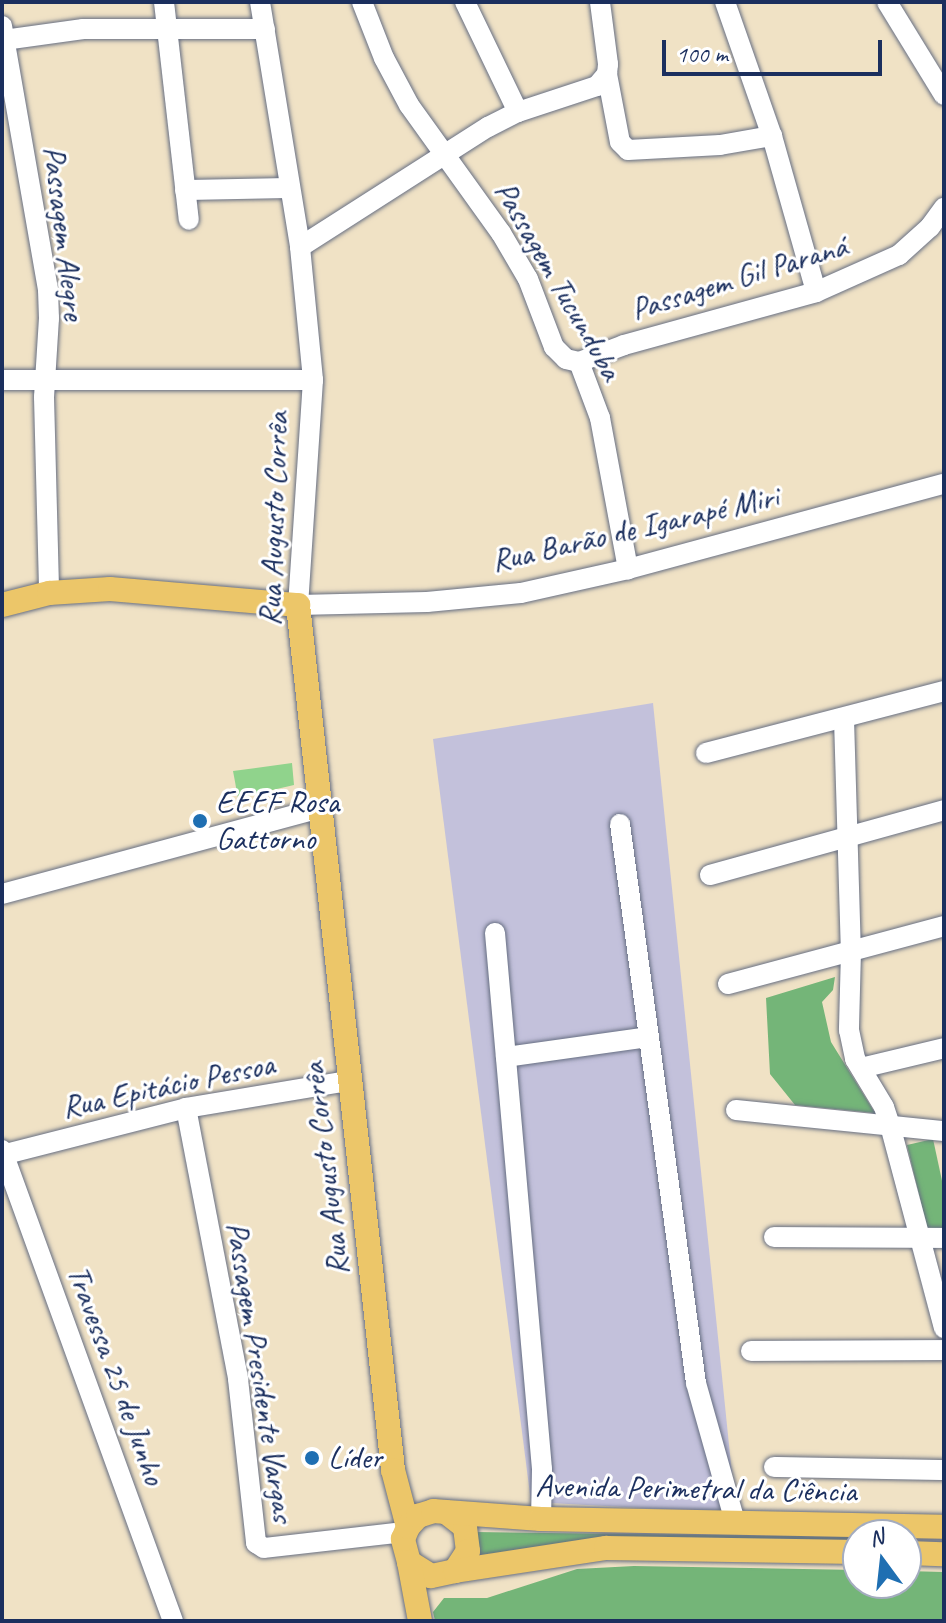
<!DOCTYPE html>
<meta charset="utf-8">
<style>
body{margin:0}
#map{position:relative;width:946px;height:1623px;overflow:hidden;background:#f0e2c5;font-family:Caveat,sans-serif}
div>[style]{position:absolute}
.industrial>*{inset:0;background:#c3c1db}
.green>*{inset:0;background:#90d38c}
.forest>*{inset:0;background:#74b578}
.roads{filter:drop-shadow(0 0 2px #666e82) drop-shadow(0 0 2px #666e82)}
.minor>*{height:20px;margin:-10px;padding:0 10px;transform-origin:10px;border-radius:10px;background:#fff}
.major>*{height:24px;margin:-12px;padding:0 12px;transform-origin:12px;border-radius:12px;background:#ecc669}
.dots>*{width:22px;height:22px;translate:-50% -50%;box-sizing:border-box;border:4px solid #fff;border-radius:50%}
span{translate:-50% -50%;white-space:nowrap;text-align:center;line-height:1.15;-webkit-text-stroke:6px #fff;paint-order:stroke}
.street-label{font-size:32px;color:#1b2f5e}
.poi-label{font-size:32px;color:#1b2f5e}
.left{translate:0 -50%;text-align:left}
.frame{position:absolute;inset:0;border:4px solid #1b2f5e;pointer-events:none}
.north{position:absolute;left:842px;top:1519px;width:80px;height:80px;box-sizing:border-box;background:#fff;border:2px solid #a4acbf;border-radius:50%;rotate:345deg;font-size:22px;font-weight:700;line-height:32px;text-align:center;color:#1b2f5e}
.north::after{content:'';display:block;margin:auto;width:28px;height:36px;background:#1f6fb2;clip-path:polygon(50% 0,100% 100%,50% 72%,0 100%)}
.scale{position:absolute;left:662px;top:40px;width:220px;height:36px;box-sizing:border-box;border:4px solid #1b2f5e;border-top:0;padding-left:10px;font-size:24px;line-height:28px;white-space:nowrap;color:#1b2f5e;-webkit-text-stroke:6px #fff;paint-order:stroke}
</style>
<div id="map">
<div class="industrial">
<div style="clip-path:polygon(653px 703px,736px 1513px,531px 1502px,433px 739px)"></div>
</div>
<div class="green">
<div style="clip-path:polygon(292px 763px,294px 785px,238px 798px,233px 771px)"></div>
</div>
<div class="forest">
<div style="clip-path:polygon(835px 977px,833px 990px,822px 1002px,831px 1042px,875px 1113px,795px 1105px,770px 1074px,766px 998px)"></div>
<div style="clip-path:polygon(933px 1139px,944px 1190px,944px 1232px,928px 1232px,907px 1145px)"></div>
<div style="clip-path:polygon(476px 1532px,858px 1537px,858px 1548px,480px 1564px)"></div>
<div style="clip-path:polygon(634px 1566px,858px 1570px,858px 1583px,906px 1583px,906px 1571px,944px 1572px,944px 1621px,435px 1621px,433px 1612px,444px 1598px,487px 1598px,577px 1569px)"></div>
</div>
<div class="roads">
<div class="minor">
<div style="left:164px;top:2px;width:219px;rotate:83.5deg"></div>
<div style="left:260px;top:2px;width:248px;rotate:80.7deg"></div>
<div style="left:300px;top:247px;width:134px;rotate:84.4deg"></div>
<div style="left:313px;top:380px;width:225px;rotate:93.8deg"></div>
<div style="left:298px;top:605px;width:129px;rotate:-1.3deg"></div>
<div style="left:427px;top:602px;width:94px;rotate:-5.5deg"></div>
<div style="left:521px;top:593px;width:110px;rotate:-12.6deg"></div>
<div style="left:628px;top:569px;width:327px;rotate:-15.1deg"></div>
<div style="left:362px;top:2px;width:60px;rotate:68.6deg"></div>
<div style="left:384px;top:58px;width:53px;rotate:62deg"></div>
<div style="left:409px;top:105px;width:158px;rotate:54.3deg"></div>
<div style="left:501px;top:233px;width:53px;rotate:59.6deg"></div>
<div style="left:528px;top:279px;width:73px;rotate:69.1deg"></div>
<div style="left:554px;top:347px;width:17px;rotate:45deg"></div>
<div style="left:566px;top:359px;width:13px;rotate:13deg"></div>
<div style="left:579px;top:362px;width:60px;rotate:69.4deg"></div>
<div style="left:600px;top:418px;width:154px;rotate:79.5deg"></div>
<div style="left:465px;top:2px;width:122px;rotate:64.3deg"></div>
<div style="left:725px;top:2px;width:142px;rotate:70.7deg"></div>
<div style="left:772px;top:136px;width:162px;rotate:74.2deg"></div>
<div style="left:887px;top:2px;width:109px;rotate:58.5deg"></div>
<div style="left:2px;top:26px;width:268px;rotate:80.1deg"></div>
<div style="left:48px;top:290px;width:28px;rotate:88deg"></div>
<div style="left:49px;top:318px;width:79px;rotate:93.6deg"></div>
<div style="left:44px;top:397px;width:196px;rotate:88.5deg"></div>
<div style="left:4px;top:40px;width:80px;rotate:-7.9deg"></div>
<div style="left:83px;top:29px;width:182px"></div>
<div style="left:607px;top:74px;width:69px;rotate:79.2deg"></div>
<div style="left:620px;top:142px;width:11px;rotate:45deg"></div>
<div style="left:628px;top:150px;width:92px;rotate:-3.1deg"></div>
<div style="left:720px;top:145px;width:53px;rotate:-9.8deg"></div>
<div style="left:185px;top:190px;width:105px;rotate:-1.1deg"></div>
<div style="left:300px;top:247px;width:223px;rotate:-32.6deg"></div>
<div style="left:488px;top:127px;width:34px;rotate:-27deg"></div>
<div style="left:518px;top:112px;width:83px;rotate:-18.2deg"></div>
<div style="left:597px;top:86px;width:16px;rotate:-50deg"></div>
<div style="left:607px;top:74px;width:10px;rotate:-84deg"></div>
<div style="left:608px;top:64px;width:63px;rotate:-97.4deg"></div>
<div style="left:579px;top:362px;width:48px;rotate:-20.7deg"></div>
<div style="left:624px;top:345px;width:199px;rotate:-15.4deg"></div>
<div style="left:816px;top:292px;width:91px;rotate:-24deg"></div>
<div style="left:899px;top:255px;width:42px;rotate:-42.1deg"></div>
<div style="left:930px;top:227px;width:24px;rotate:-54deg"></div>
<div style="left:2px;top:380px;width:311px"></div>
<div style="left:844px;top:719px;width:232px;rotate:88.3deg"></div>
<div style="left:851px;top:951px;width:79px;rotate:91.5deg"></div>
<div style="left:849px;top:1030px;width:30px;rotate:78deg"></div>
<div style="left:855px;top:1059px;width:56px;rotate:58.9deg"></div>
<div style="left:884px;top:1107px;width:23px;rotate:72deg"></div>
<div style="left:891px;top:1129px;width:206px;rotate:75.1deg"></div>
<div style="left:706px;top:753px;width:246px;rotate:-14.6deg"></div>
<div style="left:620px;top:824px;width:564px;rotate:82.26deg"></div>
<div style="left:696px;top:1383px;width:144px;rotate:74.3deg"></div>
<div style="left:710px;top:875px;width:243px;rotate:-15.5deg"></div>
<div style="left:2px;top:894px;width:327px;rotate:-15.1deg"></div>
<div style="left:495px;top:933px;width:538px;rotate:84.99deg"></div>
<div style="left:542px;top:1469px;width:50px;rotate:91.1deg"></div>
<div style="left:728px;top:984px;width:224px;rotate:-15deg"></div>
<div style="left:506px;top:1057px;width:144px;rotate:-8deg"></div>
<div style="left:861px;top:1068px;width:85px;rotate:-13.5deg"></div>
<div style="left:186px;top:1108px;width:276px;rotate:79.1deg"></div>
<div style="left:238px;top:1379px;width:165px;rotate:83.7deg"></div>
<div style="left:256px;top:1543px;width:9px;rotate:32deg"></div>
<div style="left:264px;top:1548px;width:142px;rotate:-6.5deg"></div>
<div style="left:736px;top:1110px;width:209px;rotate:5.8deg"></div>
<div style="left:2px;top:1150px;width:501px;rotate:70.05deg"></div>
<div style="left:2px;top:1155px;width:190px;rotate:-14.3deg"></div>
<div style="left:186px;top:1108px;width:164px;rotate:-9.5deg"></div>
<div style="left:774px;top:1237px;width:170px;rotate:0.3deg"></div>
<div style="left:751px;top:1351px;width:193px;rotate:-0.3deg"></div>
<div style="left:774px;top:1467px;width:170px;rotate:1deg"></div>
</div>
<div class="major">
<div style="left:2px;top:605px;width:49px;rotate:-14.3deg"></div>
<div style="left:49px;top:593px;width:61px;rotate:-3.8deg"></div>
<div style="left:110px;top:589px;width:189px;rotate:4.9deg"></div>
<div style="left:298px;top:605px;width:870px;rotate:83.73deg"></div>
<div style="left:393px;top:1470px;width:59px;rotate:75.3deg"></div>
<div style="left:446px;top:1512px;width:24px;rotate:38deg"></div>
<div style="left:465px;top:1527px;width:24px;rotate:83deg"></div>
<div style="left:468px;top:1551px;width:24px;rotate:123deg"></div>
<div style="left:455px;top:1571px;width:25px;rotate:168deg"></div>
<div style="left:431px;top:1576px;width:26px;rotate:-148deg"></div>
<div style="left:409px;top:1562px;width:24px;rotate:-105deg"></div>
<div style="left:403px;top:1539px;width:13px;rotate:-67deg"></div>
<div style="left:408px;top:1527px;width:15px;rotate:-48deg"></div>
<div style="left:418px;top:1516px;width:16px;rotate:-18deg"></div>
<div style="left:433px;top:1511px;width:108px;rotate:4.2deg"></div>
<div style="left:541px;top:1519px;width:403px;rotate:1.1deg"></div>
<div style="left:906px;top:1553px;width:38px;rotate:2deg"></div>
<div style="left:409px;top:1562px;width:60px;rotate:79.4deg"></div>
<div style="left:455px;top:1571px;width:153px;rotate:-8.7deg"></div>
<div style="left:606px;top:1548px;width:252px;rotate:0.9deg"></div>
</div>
</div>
<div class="dots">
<div style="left:200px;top:821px;background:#1f6fb2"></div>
<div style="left:312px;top:1458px;background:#1f6fb2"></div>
</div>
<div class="street-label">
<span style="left:64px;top:233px;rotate:83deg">Passagem Alegre</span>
<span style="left:739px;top:278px;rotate:-17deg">Passagem Gil Paraná</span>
<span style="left:558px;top:281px;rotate:60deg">Passagem Tucunduba</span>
<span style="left:274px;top:519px;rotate:-88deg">Rua Augusto Corrêa</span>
<span style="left:635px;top:529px;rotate:-13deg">Rua Barão de Igarapé Miri</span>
<span style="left:168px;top:1086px;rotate:-12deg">Rua Epitácio Pessoa</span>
<span style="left:326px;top:1169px;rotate:-97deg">Rua Augusto Corrêa</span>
<span style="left:260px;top:1372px;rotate:81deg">Passagem Presidente Vargas</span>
<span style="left:116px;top:1375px;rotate:70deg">Travessa 25 de Junho</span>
<span style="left:696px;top:1489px;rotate:1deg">Avenida Perimetral da Ciência</span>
</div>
<div class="poi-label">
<span class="left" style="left:216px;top:821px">EEEF Rosa<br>Gattorno</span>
<span class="left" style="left:328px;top:1458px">Líder</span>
</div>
<div class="frame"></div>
<div class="north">N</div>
<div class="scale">100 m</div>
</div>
